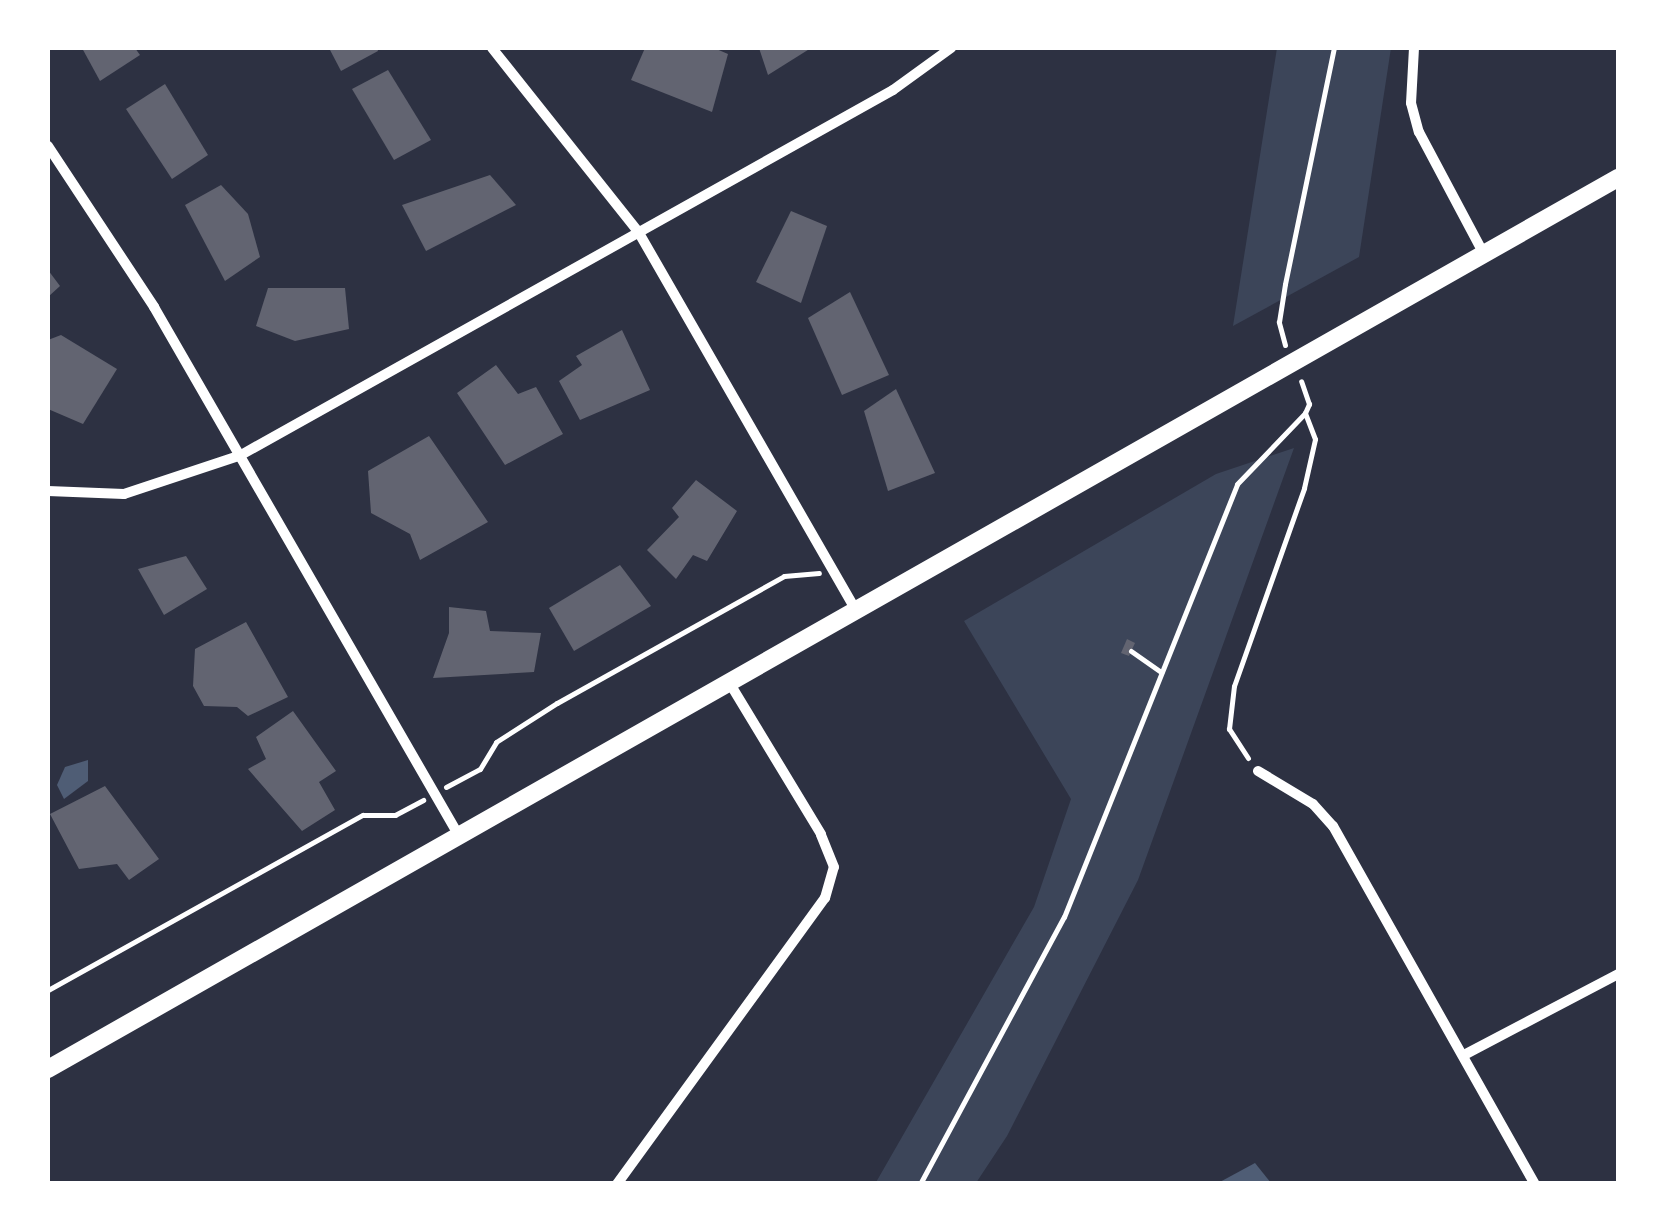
<!DOCTYPE html>
<style>
body{margin:0}
#map{position:relative;width:1666px;height:1231px;overflow:hidden;background:#2d3142;font-family:"Work Sans",sans-serif}
div>[style]{position:absolute}
.green>*{inset:0;background:#3c4559}
.water>*{inset:0;background:#4f5d75}
.building>*{inset:0;background:#626471}
.path>*{height:5px;margin:-2.5px;padding:0 2.5px;transform-origin:2.5px;border-radius:2.5px;background:#fff}
.minor>*{height:10px;margin:-5px;padding:0 5px;transform-origin:5px;border-radius:5px;background:#fff}
.tertiary>*{height:18px;margin:-9px;padding:0 9px;transform-origin:9px;border-radius:9px;background:#fff}
span{translate:-50% -50%;white-space:nowrap;text-align:center;line-height:1.15;-webkit-text-stroke:8px #fff;paint-order:stroke}
.frame{position:absolute;inset:0;border:50px solid #fff;pointer-events:none}
</style>
<div id="map">
<div class="green">
<div style="clip-path:polygon(1277px 48px,1391px 48px,1359px 257px,1233px 326px)"></div>
<div style="clip-path:polygon(1294px 448px,1138px 880px,1007px 1136px,976px 1183px,875px 1184px,1034px 907px,1071px 799px,964px 621px,1216px 474px)"></div>
</div>
<div class="water">
<div style="clip-path:polygon(88px 760px,88px 781px,64px 799px,57px 785px,65px 767px)"></div>
<div style="clip-path:polygon(1255px 1163px,1271px 1183px,1218px 1183px)"></div>
</div>
<div class="building">
<div style="clip-path:polygon(82px 48px,135px 48px,140px 55px,100px 81px)"></div>
<div style="clip-path:polygon(329px 48px,377px 48px,378px 51px,341px 71px)"></div>
<div style="clip-path:polygon(645px 48px,714px 48px,728px 54px,712px 112px,631px 80px)"></div>
<div style="clip-path:polygon(759px 48px,811px 48px,768px 75px)"></div>
<div style="clip-path:polygon(388px 70px,431px 140px,394px 160px,352px 89px)"></div>
<div style="clip-path:polygon(165px 84px,208px 155px,172px 179px,126px 109px)"></div>
<div style="clip-path:polygon(490px 175px,516px 205px,426px 251px,402px 205px)"></div>
<div style="clip-path:polygon(221px 185px,248px 214px,260px 257px,225px 281px,185px 205px)"></div>
<div style="clip-path:polygon(791px 211px,827px 226px,801px 303px,756px 282px)"></div>
<div style="clip-path:polygon(48px 270px,60px 286px,48px 297px)"></div>
<div style="clip-path:polygon(268px 288px,345px 288px,349px 329px,295px 341px,256px 326px)"></div>
<div style="clip-path:polygon(850px 292px,889px 375px,842px 395px,808px 318px)"></div>
<div style="clip-path:polygon(622px 330px,650px 390px,580px 420px,559px 381px,582px 365px,576px 356px)"></div>
<div style="clip-path:polygon(61px 335px,117px 369px,83px 424px,48px 409px,48px 340px)"></div>
<div style="clip-path:polygon(496px 365px,518px 394px,536px 387px,563px 434px,505px 465px,457px 393px)"></div>
<div style="clip-path:polygon(896px 389px,935px 473px,888px 491px,864px 411px)"></div>
<div style="clip-path:polygon(429px 436px,488px 522px,420px 560px,410px 534px,371px 513px,368px 471px)"></div>
<div style="clip-path:polygon(696px 480px,737px 511px,707px 561px,693px 555px,676px 579px,647px 550px,679px 517px,672px 508px)"></div>
<div style="clip-path:polygon(186px 556px,207px 589px,164px 615px,138px 569px)"></div>
<div style="clip-path:polygon(620px 565px,651px 606px,574px 651px,549px 608px)"></div>
<div style="clip-path:polygon(449px 607px,486px 611px,490px 631px,541px 633px,534px 672px,433px 678px,449px 633px)"></div>
<div style="clip-path:polygon(246px 622px,288px 697px,248px 716px,237px 707px,204px 706px,193px 686px,195px 649px)"></div>
<div style="clip-path:polygon(1127px 639px,1135px 643px,1129px 656px,1121px 653px)"></div>
<div style="clip-path:polygon(293px 711px,336px 771px,319px 782px,335px 810px,302px 831px,248px 769px,266px 759px,256px 737px)"></div>
<div style="clip-path:polygon(105px 786px,159px 859px,129px 880px,117px 864px,79px 869px,50px 814px)"></div>
</div>
<div class="path">
<div style="left:1285px;top:345px;width:24px;rotate:-105deg"></div>
<div style="left:1279px;top:322px;width:38px;rotate:-81deg"></div>
<div style="left:1285px;top:284px;width:241px;rotate:-78.3deg"></div>
<div style="left:1131px;top:651px;width:37px;rotate:35deg"></div>
<div style="left:1248px;top:758px;width:35px;rotate:-123deg"></div>
<div style="left:1229px;top:729px;width:43px;rotate:-83.4deg"></div>
<div style="left:1234px;top:686px;width:210px;rotate:-70.5deg"></div>
<div style="left:1304px;top:488px;width:50px;rotate:-77.3deg"></div>
<div style="left:1315px;top:439px;width:28px;rotate:-111deg"></div>
<div style="left:446px;top:787px;width:38px;rotate:-28deg"></div>
<div style="left:480px;top:769px;width:31px;rotate:-59deg"></div>
<div style="left:496px;top:742px;width:72px;rotate:-32.6deg"></div>
<div style="left:557px;top:703px;width:260px;rotate:-29.2deg"></div>
<div style="left:784px;top:576px;width:35px;rotate:-5deg"></div>
<div style="left:48px;top:990px;width:360px;rotate:-29.1deg"></div>
<div style="left:363px;top:815px;width:32px"></div>
<div style="left:395px;top:815px;width:32px;rotate:-28deg"></div>
<div style="left:920px;top:1184px;width:303px;rotate:-61.7deg"></div>
<div style="left:1064px;top:917px;width:466px;rotate:-68.2deg"></div>
<div style="left:1237px;top:484px;width:98px;rotate:-46.2deg"></div>
<div style="left:1305px;top:413px;width:10px;rotate:-66deg"></div>
<div style="left:1309px;top:404px;width:24px;rotate:-109deg"></div>
</div>
<div class="minor">
<div style="left:492px;top:48px;width:236px;rotate:51.5deg"></div>
<div style="left:639px;top:233px;width:436px;rotate:60.1deg"></div>
<div style="left:1414px;top:48px;width:55px;rotate:93.1deg"></div>
<div style="left:1411px;top:103px;width:30px;rotate:75deg"></div>
<div style="left:1419px;top:132px;width:138px;rotate:62deg"></div>
<div style="left:48px;top:146px;width:193px;rotate:56.6deg"></div>
<div style="left:154px;top:307px;width:611px;rotate:60.03deg"></div>
<div style="left:48px;top:491px;width:76px;rotate:2.3deg"></div>
<div style="left:124px;top:494px;width:123px;rotate:-18.4deg"></div>
<div style="left:241px;top:455px;width:747px;rotate:-29.24deg"></div>
<div style="left:893px;top:90px;width:72px;rotate:-35.9deg"></div>
<div style="left:1258px;top:771px;width:64px;rotate:31deg"></div>
<div style="left:1313px;top:804px;width:30px;rotate:48deg"></div>
<div style="left:1333px;top:826px;width:411px;rotate:60.6deg"></div>
<div style="left:1464px;top:1055px;width:174px;rotate:-27.7deg"></div>
<div style="left:617px;top:1184px;width:354px;rotate:-54deg"></div>
<div style="left:825px;top:898px;width:32px;rotate:-74deg"></div>
<div style="left:834px;top:867px;width:35px;rotate:-112deg"></div>
<div style="left:821px;top:834px;width:178px;rotate:-121.2deg"></div>
</div>
<div class="tertiary">
<div style="left:48px;top:1069px;width:1805px;rotate:-29.58deg"></div>
</div>
<div class="frame"></div>
</div>
